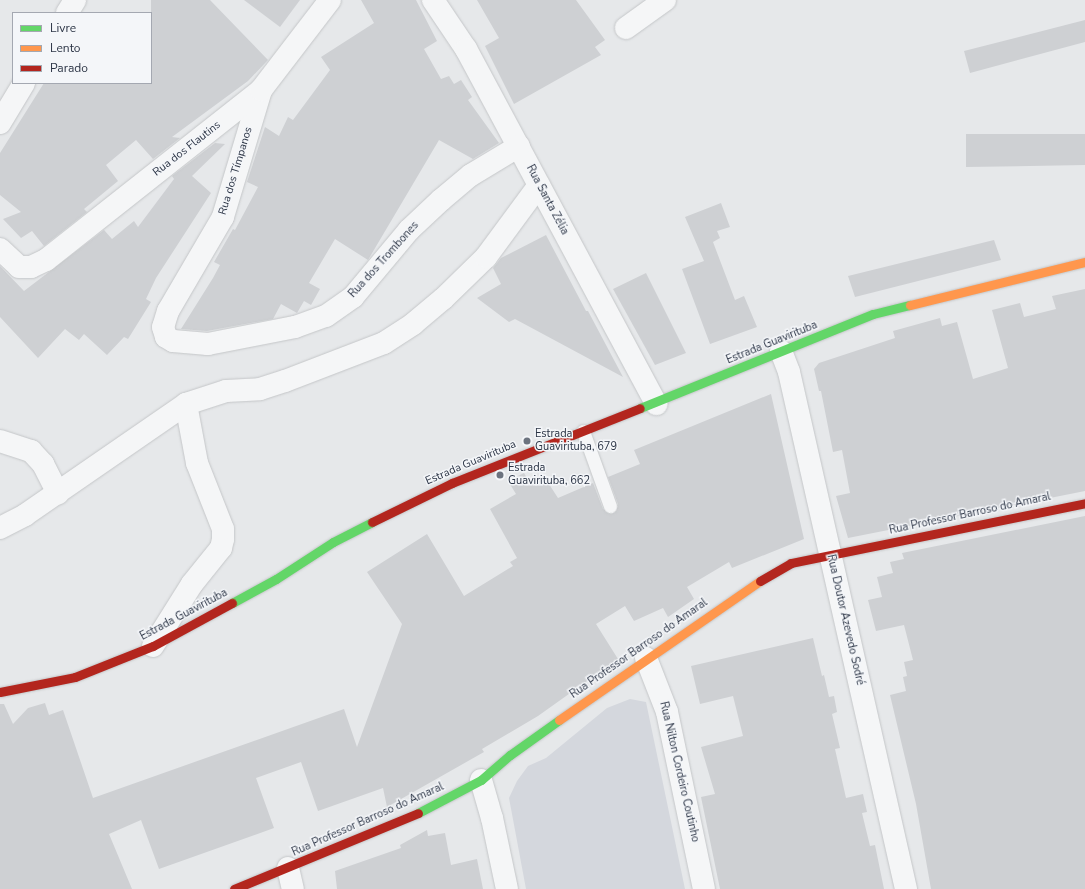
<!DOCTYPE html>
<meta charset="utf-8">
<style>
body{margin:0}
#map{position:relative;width:1085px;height:889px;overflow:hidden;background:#e6e8ea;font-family:"Nunito Sans",sans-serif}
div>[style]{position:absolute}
.built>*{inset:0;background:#d4d7dd}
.building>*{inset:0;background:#ced0d3}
.roads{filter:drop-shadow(0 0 1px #c4c6c8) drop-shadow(0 0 1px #c4c6c8)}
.lane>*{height:13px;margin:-6.5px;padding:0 6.5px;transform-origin:6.5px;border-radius:6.5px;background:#f5f6f7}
.street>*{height:22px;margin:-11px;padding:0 11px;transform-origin:11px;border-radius:11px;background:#f5f6f7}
.fast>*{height:9px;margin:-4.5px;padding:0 4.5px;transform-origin:4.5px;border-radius:4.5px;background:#63d668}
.slow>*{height:9px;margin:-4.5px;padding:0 4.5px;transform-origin:4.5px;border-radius:4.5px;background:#ff974d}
.jam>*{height:9px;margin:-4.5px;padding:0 4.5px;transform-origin:4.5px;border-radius:4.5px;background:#b3261e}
.dots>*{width:11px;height:11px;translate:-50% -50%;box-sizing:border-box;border:2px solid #f4f6f9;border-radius:50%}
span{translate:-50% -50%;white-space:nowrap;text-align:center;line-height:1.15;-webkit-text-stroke:3px #f4f6f9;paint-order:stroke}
.street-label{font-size:11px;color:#2b3445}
.poi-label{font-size:11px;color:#2b3445}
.left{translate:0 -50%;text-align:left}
.legend{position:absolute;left:12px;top:12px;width:140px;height:72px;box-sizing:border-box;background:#f4f6f9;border:1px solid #a4a8b1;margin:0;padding:5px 7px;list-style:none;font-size:12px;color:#2b3445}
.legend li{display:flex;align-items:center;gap:8px;height:20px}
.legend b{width:20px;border:1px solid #a4a8b1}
</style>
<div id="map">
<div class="built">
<div style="clip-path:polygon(630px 699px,646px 702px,685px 889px,526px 889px,509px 798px,517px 781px,528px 766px,546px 758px,607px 708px)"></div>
</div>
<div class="building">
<div style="clip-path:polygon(151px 0,210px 0,268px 60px,248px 81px,172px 137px,180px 138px,153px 159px,136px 140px,106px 165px,118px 181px,84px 209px,87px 212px,44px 246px,32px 231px,21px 238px,3px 219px,21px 212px,0 195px,0 153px,44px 83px,151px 83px)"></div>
<div style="clip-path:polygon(244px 0,300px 0,280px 27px)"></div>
<div style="clip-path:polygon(361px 0,416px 0,437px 41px,424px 49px,441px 79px,449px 76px,454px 84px,461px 80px,472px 97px,468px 100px,499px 143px,473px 159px,439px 140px,368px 260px,335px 239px,309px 283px,320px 289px,311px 305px,304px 301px,297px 313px,281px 304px,273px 319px,207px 331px,181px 329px,213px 278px,220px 265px,214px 262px,233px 229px,235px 230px,258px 187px,247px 182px,265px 127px,279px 136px,288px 117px,293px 120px,330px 70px,321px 57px,374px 23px)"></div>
<div style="clip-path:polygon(477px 0,576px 0,605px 40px,595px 47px,601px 55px,514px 104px,485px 46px,499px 38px)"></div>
<div style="clip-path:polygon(1085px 20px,1085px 42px,970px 73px,964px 51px)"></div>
<div style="clip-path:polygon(966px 134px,1085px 134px,1085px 165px,966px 167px)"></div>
<div style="clip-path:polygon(215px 143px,225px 144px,192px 176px,211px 193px,156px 278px,146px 299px,151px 302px,128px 339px,124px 337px,107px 355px,84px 334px,79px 340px,65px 329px,38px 358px,0 317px,0 266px,24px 291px,104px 230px,112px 239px,134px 221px,138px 227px,174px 179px,172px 176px)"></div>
<div style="clip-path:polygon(721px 203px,730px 227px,717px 231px,720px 238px,713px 242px,735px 300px,744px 296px,757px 327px,710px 344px,682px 269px,704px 261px,685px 217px)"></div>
<div style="clip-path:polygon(546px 235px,586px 311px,588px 311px,623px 377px,515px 319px,509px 322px,477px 298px,501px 284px,493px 268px,501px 258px)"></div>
<div style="clip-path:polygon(994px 240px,1001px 260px,855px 297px,848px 276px)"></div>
<div style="clip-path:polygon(646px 273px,686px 353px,655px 365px,613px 289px)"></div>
<div style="clip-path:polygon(1085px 289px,1085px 491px,848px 538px,836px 496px,850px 493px,842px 450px,833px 452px,821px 391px,819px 391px,814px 369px,819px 363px,895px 338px,893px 331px,940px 318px,942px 326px,957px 322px,973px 379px,1008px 368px,992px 310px,1020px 303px,1024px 317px,1056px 309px,1052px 296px)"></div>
<div style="clip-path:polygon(771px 394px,804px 539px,732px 568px,729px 562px,687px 587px,694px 599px,668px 617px,663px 608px,634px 621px,625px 606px,596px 624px,618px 659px,538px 716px,482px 749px,484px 752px,387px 807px,383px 788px,318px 811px,301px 762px,256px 778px,274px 828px,159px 869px,141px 820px,109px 834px,132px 889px,0 889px,0 704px,4px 704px,13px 724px,28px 708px,45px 703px,49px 715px,63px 710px,93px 798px,344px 709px,357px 747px,402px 624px,367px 572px,427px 534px,464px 596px,513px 566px,510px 562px,517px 558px,490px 509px,516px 494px,508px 481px,524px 473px,531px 485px,545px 478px,558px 498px,593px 483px,603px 509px,612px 514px,616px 511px,618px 504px,608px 477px,640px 464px,634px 450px)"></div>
<div style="clip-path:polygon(1085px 516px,1085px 889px,931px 889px,916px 804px,890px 695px,906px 691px,903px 677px,907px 676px,904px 662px,913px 660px,904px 625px,876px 631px,868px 600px,882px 597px,877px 577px,893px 573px,890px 562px,904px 559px,902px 553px)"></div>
<div style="clip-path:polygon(813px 638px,822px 676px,824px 675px,829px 697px,834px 696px,837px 712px,832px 714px,840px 748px,835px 749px,846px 798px,863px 794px,867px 812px,862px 813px,870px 846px,875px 845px,884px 889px,720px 889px,701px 797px,715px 794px,701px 747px,743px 736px,733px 696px,700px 704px,691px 666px)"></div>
<div style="clip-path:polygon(427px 830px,428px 836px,445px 833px,451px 865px,477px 859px,483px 889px,337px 889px,335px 871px,401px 848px,400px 845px)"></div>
</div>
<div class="roads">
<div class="lane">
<div style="left:583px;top:431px;width:80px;rotate:70.2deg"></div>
</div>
<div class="street">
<div style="left:433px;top:0;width:59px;rotate:56deg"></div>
<div style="left:466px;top:49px;width:403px;rotate:61.8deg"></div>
<div style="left:67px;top:13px;width:15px;rotate:-58deg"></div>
<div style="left:626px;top:28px;width:48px;rotate:-35.7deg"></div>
<div style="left:261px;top:90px;width:133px;rotate:106.7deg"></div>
<div style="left:223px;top:217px;width:109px;rotate:120.3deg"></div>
<div style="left:168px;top:311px;width:17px;rotate:107deg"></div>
<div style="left:163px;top:327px;width:10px;rotate:73deg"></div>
<div style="left:166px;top:337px;width:8px;rotate:30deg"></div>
<div style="left:173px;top:341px;width:35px;rotate:5deg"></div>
<div style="left:208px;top:344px;width:89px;rotate:-11.1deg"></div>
<div style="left:295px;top:327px;width:33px;rotate:-20deg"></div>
<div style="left:326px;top:316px;width:33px;rotate:-35deg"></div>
<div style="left:353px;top:297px;width:87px;rotate:-50.1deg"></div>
<div style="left:409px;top:230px;width:44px;rotate:-43.2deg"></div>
<div style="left:441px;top:200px;width:39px;rotate:-40deg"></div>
<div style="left:471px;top:175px;width:56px;rotate:-31.1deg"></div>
<div style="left:0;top:123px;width:47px;rotate:-59deg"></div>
<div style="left:0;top:249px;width:26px;rotate:43deg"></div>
<div style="left:19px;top:267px;width:12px"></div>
<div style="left:31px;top:267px;width:17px;rotate:-25deg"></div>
<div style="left:46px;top:260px;width:274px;rotate:-38.3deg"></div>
<div style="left:261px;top:90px;width:113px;rotate:-52.5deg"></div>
<div style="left:781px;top:351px;width:22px;rotate:69deg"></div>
<div style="left:789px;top:372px;width:530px;rotate:77.25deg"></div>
<div style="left:0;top:441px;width:33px;rotate:18deg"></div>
<div style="left:31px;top:451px;width:18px;rotate:47deg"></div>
<div style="left:43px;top:464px;width:33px;rotate:63deg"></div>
<div style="left:0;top:528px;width:28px;rotate:-27deg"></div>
<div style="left:25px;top:515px;width:196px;rotate:-34.6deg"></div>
<div style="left:186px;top:404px;width:42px;rotate:-18deg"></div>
<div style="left:226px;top:391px;width:34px;rotate:-3deg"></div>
<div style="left:260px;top:389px;width:26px;rotate:-18deg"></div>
<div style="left:285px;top:381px;width:106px;rotate:-21deg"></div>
<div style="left:384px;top:343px;width:35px;rotate:-33deg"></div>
<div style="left:413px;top:324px;width:39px;rotate:-40deg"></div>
<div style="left:443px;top:299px;width:60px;rotate:-44.3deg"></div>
<div style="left:486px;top:257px;width:89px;rotate:-53.6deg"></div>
<div style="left:153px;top:646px;width:73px;rotate:-57.8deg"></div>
<div style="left:192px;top:584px;width:46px;rotate:-51.1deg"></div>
<div style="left:221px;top:548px;width:9px;rotate:-77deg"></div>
<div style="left:223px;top:539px;width:10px;rotate:-90deg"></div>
<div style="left:223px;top:529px;width:71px;rotate:-111.5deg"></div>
<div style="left:197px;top:463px;width:60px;rotate:-100.6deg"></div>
<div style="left:646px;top:658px;width:58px;rotate:68.7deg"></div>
<div style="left:667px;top:712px;width:181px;rotate:78.2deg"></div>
<div style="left:481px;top:780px;width:40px;rotate:74deg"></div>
<div style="left:492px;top:818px;width:73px;rotate:78.1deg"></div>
<div style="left:288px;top:868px;width:22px;rotate:77deg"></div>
</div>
<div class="fast">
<div style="left:640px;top:408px;width:251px;rotate:-22deg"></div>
<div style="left:873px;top:314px;width:38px;rotate:-14deg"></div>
<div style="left:232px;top:603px;width:50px;rotate:-28.6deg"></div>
<div style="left:276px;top:579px;width:68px;rotate:-33deg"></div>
<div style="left:333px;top:542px;width:44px;rotate:-27.1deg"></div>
<div style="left:418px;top:813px;width:71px;rotate:-27.6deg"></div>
<div style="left:481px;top:780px;width:38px;rotate:-41deg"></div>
<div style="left:510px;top:755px;width:60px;rotate:-35.5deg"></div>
</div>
<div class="slow">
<div style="left:910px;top:305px;width:180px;rotate:-13.8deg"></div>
<div style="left:559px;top:720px;width:244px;rotate:-34.7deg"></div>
</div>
<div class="jam">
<div style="left:372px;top:522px;width:89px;rotate:-26deg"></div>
<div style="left:452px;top:483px;width:202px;rotate:-21.7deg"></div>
<div style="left:760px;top:581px;width:36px;rotate:-30deg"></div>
<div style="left:791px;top:563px;width:300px;rotate:-11.5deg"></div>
<div style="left:0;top:692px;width:76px;rotate:-11.3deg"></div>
<div style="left:75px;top:677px;width:84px;rotate:-21.7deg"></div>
<div style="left:153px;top:646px;width:90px;rotate:-28.6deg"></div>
<div style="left:234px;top:889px;width:199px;rotate:-22.4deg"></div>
</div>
</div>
<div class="dots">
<div style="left:527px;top:441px;background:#6c737f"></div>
<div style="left:500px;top:475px;background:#6c737f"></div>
</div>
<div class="street-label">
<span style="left:187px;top:149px;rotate:-38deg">Rua dos Flautins</span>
<span style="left:236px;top:171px;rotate:-73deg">Rua dos Tímpanos</span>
<span style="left:547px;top:200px;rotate:62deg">Rua Santa Zélia</span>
<span style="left:384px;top:260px;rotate:-48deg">Rua dos Trombones</span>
<span style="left:772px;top:343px;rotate:-22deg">Estrada Guavirituba</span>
<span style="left:471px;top:463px;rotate:-23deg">Estrada Guavirituba</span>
<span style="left:970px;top:514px;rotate:-12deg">Rua Professor Barroso do Amaral</span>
<span style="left:184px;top:615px;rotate:-28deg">Estrada Guavirituba</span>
<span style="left:845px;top:620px;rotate:77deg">Rua Doutor Azevedo Sodré</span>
<span style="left:639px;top:649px;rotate:-35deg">Rua Professor Barroso do Amaral</span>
<span style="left:679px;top:772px;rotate:77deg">Rua Nilton Cordeiro Coutinho</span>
<span style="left:368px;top:820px;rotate:-24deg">Rua Professor Barroso do Amaral</span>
</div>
<div class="poi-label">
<span class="left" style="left:535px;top:441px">Estrada<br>Guavirituba, 679</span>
<span class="left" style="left:508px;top:475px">Estrada<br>Guavirituba, 662</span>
</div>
<ul class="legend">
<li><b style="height:5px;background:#63d668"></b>Livre</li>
<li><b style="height:5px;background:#ff974d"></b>Lento</li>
<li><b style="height:5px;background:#b3261e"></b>Parado</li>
</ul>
</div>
